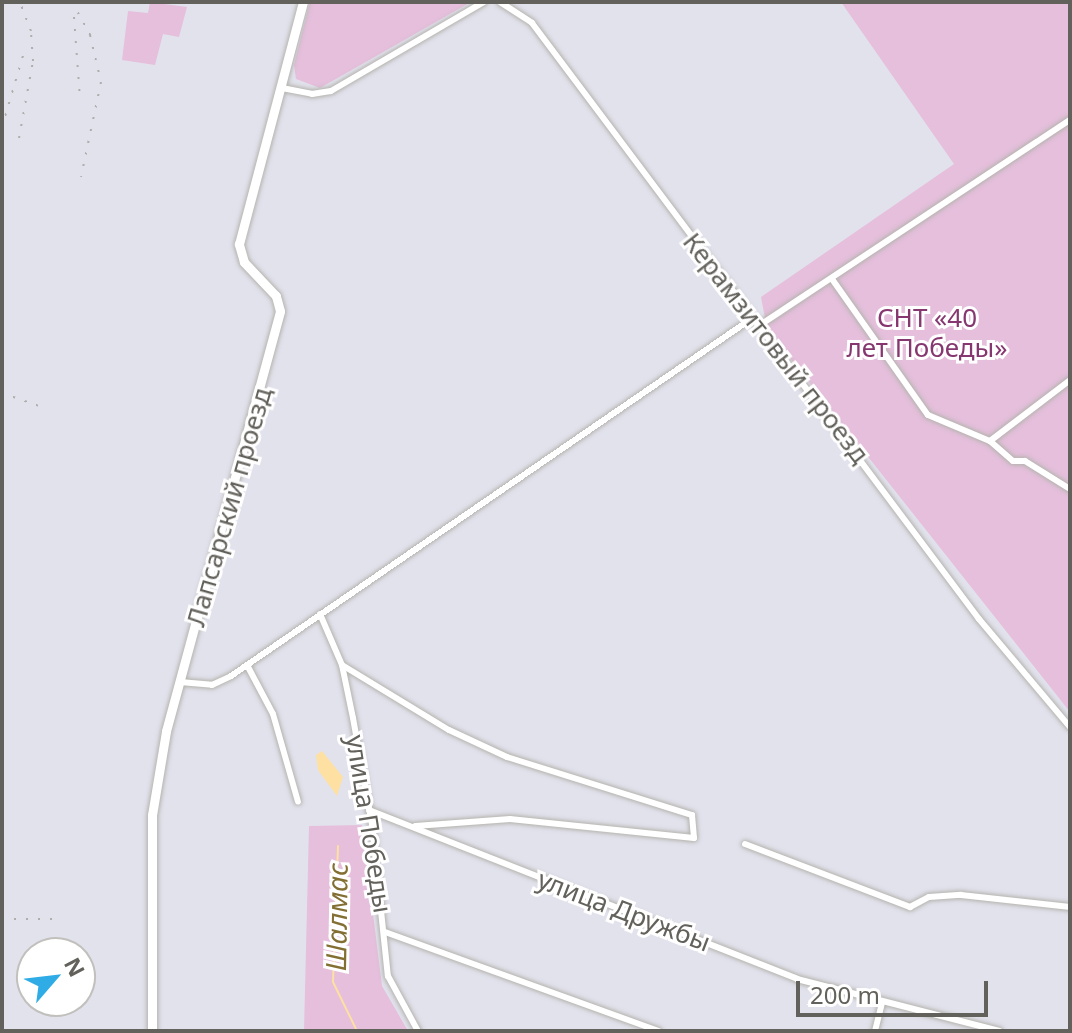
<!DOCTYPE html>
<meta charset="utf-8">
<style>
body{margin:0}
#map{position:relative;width:1072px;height:1033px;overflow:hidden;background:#e2e2ed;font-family:"Noto Sans",sans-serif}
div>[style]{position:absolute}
.green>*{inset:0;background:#e5bfdc}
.water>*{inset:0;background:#fde0a2}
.stream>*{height:2px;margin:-1px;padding:0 1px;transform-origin:1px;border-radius:1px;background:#fde0a2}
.roads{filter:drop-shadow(0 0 2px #b5b4ae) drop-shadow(0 0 2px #b5b4ae)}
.street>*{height:6px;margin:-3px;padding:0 3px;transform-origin:3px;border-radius:3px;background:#fff}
.secondary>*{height:9px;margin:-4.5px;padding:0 4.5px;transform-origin:4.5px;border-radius:4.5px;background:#fff}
.rail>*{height:2px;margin-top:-1px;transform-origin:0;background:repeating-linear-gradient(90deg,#afaead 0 2px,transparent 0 12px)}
span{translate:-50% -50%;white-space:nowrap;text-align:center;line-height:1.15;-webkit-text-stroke:6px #fff;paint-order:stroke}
.park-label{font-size:26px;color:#86376f}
.street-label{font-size:26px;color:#63615b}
.water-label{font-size:28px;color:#836f33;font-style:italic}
.frame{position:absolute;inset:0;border:4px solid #63615b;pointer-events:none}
.north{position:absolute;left:16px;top:937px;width:80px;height:80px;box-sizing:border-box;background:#fff;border:2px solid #c1c0bd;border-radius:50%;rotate:62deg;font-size:22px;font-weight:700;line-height:32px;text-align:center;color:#63615b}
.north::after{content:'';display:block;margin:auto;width:28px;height:36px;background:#2face6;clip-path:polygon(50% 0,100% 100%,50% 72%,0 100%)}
.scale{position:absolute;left:796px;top:981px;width:192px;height:36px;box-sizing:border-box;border:4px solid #63615b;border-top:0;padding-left:10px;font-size:24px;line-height:28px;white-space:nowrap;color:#63615b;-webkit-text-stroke:6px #fff;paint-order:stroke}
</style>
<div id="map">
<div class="green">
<div style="clip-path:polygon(150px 2px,187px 7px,179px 37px,163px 34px,155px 65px,122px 60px,128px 11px,148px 13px)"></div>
<div style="clip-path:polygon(310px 2px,471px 2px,320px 88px,296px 79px,294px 65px)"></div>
<div style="clip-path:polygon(841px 2px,1070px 2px,1070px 712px,767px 329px,761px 297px,954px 164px)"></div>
<div style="clip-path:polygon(362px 825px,382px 986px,408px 1031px,304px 1031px,309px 826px)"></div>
</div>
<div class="water">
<div style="clip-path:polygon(322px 751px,343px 777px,337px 796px,318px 770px,316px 755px)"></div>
</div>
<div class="stream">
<div style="left:338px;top:846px;width:136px;rotate:92.1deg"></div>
<div style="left:333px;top:982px;width:55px;rotate:63.9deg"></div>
</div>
<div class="roads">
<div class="street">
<div style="left:500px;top:2px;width:38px;rotate:33deg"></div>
<div style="left:532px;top:23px;width:745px;rotate:53.13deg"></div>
<div style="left:979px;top:619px;width:141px;rotate:49.9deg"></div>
<div style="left:282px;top:88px;width:31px;rotate:11deg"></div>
<div style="left:312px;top:94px;width:19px;rotate:-9deg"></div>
<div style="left:331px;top:91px;width:177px;rotate:-30.2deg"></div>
<div style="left:832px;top:279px;width:166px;rotate:54.8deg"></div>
<div style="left:928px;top:415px;width:67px;rotate:22.8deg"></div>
<div style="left:990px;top:441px;width:30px;rotate:41deg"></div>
<div style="left:1013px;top:461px;width:12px"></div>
<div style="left:1025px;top:461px;width:53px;rotate:31.9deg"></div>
<div style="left:757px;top:327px;width:375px;rotate:-33.5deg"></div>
<div style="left:990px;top:441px;width:101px;rotate:-37.3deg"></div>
<div style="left:320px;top:614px;width:56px;rotate:66.7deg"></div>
<div style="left:342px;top:665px;width:54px;rotate:78.3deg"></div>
<div style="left:353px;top:718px;width:109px;rotate:79.9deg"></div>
<div style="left:372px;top:825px;width:152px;rotate:84deg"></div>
<div style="left:388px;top:976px;width:63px;rotate:61.4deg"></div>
<div style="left:247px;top:665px;width:55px;rotate:62deg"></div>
<div style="left:273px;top:714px;width:91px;rotate:74.1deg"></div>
<div style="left:342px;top:665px;width:125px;rotate:31.3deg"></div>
<div style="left:449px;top:730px;width:64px;rotate:25deg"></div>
<div style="left:507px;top:757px;width:194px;rotate:17.4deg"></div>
<div style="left:692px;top:815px;width:23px;rotate:85deg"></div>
<div style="left:694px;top:838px;width:185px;rotate:-174.1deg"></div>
<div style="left:510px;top:819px;width:95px;rotate:175.8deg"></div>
<div style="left:180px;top:682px;width:32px;rotate:5deg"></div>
<div style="left:212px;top:685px;width:21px;rotate:-25deg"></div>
<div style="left:231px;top:676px;width:631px;rotate:-34.47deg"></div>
<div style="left:369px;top:810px;width:460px;rotate:21.5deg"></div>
<div style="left:797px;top:979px;width:209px;rotate:14.4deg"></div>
<div style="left:745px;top:844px;width:177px;rotate:20.9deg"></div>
<div style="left:910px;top:907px;width:21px;rotate:-28deg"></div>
<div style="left:929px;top:897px;width:32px;rotate:-4deg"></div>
<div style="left:961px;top:895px;width:110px;rotate:6.3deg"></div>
<div style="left:385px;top:932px;width:291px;rotate:19.9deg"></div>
<div style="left:875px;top:1031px;width:29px;rotate:-76deg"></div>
</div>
<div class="secondary">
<div style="left:152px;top:1031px;width:216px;rotate:-90deg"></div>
<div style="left:152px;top:815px;width:85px;rotate:-80.5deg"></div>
<div style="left:166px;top:731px;width:435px;rotate:-74.8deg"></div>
<div style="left:280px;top:311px;width:16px;rotate:-105deg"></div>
<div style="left:276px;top:296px;width:47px;rotate:-133.3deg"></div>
<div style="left:244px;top:262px;width:19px;rotate:-106deg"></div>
<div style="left:239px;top:244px;width:250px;rotate:-75.2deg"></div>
</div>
</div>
<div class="rail">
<div style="left:72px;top:2px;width:38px;rotate:61deg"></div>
<div style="left:90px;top:35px;width:48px;rotate:76.8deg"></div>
<div style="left:101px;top:82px;width:97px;rotate:101.9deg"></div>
<div style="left:74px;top:17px;width:82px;rotate:85.8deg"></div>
<div style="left:2px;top:127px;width:81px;rotate:-73.6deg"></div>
<div style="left:19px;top:138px;width:78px;rotate:-79.7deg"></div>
<div style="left:33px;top:61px;width:30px;rotate:-94deg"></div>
<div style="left:31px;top:31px;width:31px;rotate:-111deg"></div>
<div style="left:2px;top:393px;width:42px;rotate:19.3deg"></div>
<div style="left:2px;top:919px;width:60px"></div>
</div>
<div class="park-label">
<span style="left:927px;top:333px">СНТ «40<br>лет Победы»</span>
</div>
<div class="street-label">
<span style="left:776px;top:348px;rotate:52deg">Керамзитовый проезд</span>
<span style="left:229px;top:507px;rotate:-74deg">Лапсарский проезд</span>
<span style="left:369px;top:824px;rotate:81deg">улица Победы</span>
<span style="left:624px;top:911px;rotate:21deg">улица Дружбы</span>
</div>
<div class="water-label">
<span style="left:336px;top:917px;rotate:-89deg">Шалмас</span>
</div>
<div class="frame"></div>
<div class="north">N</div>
<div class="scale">200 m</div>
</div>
